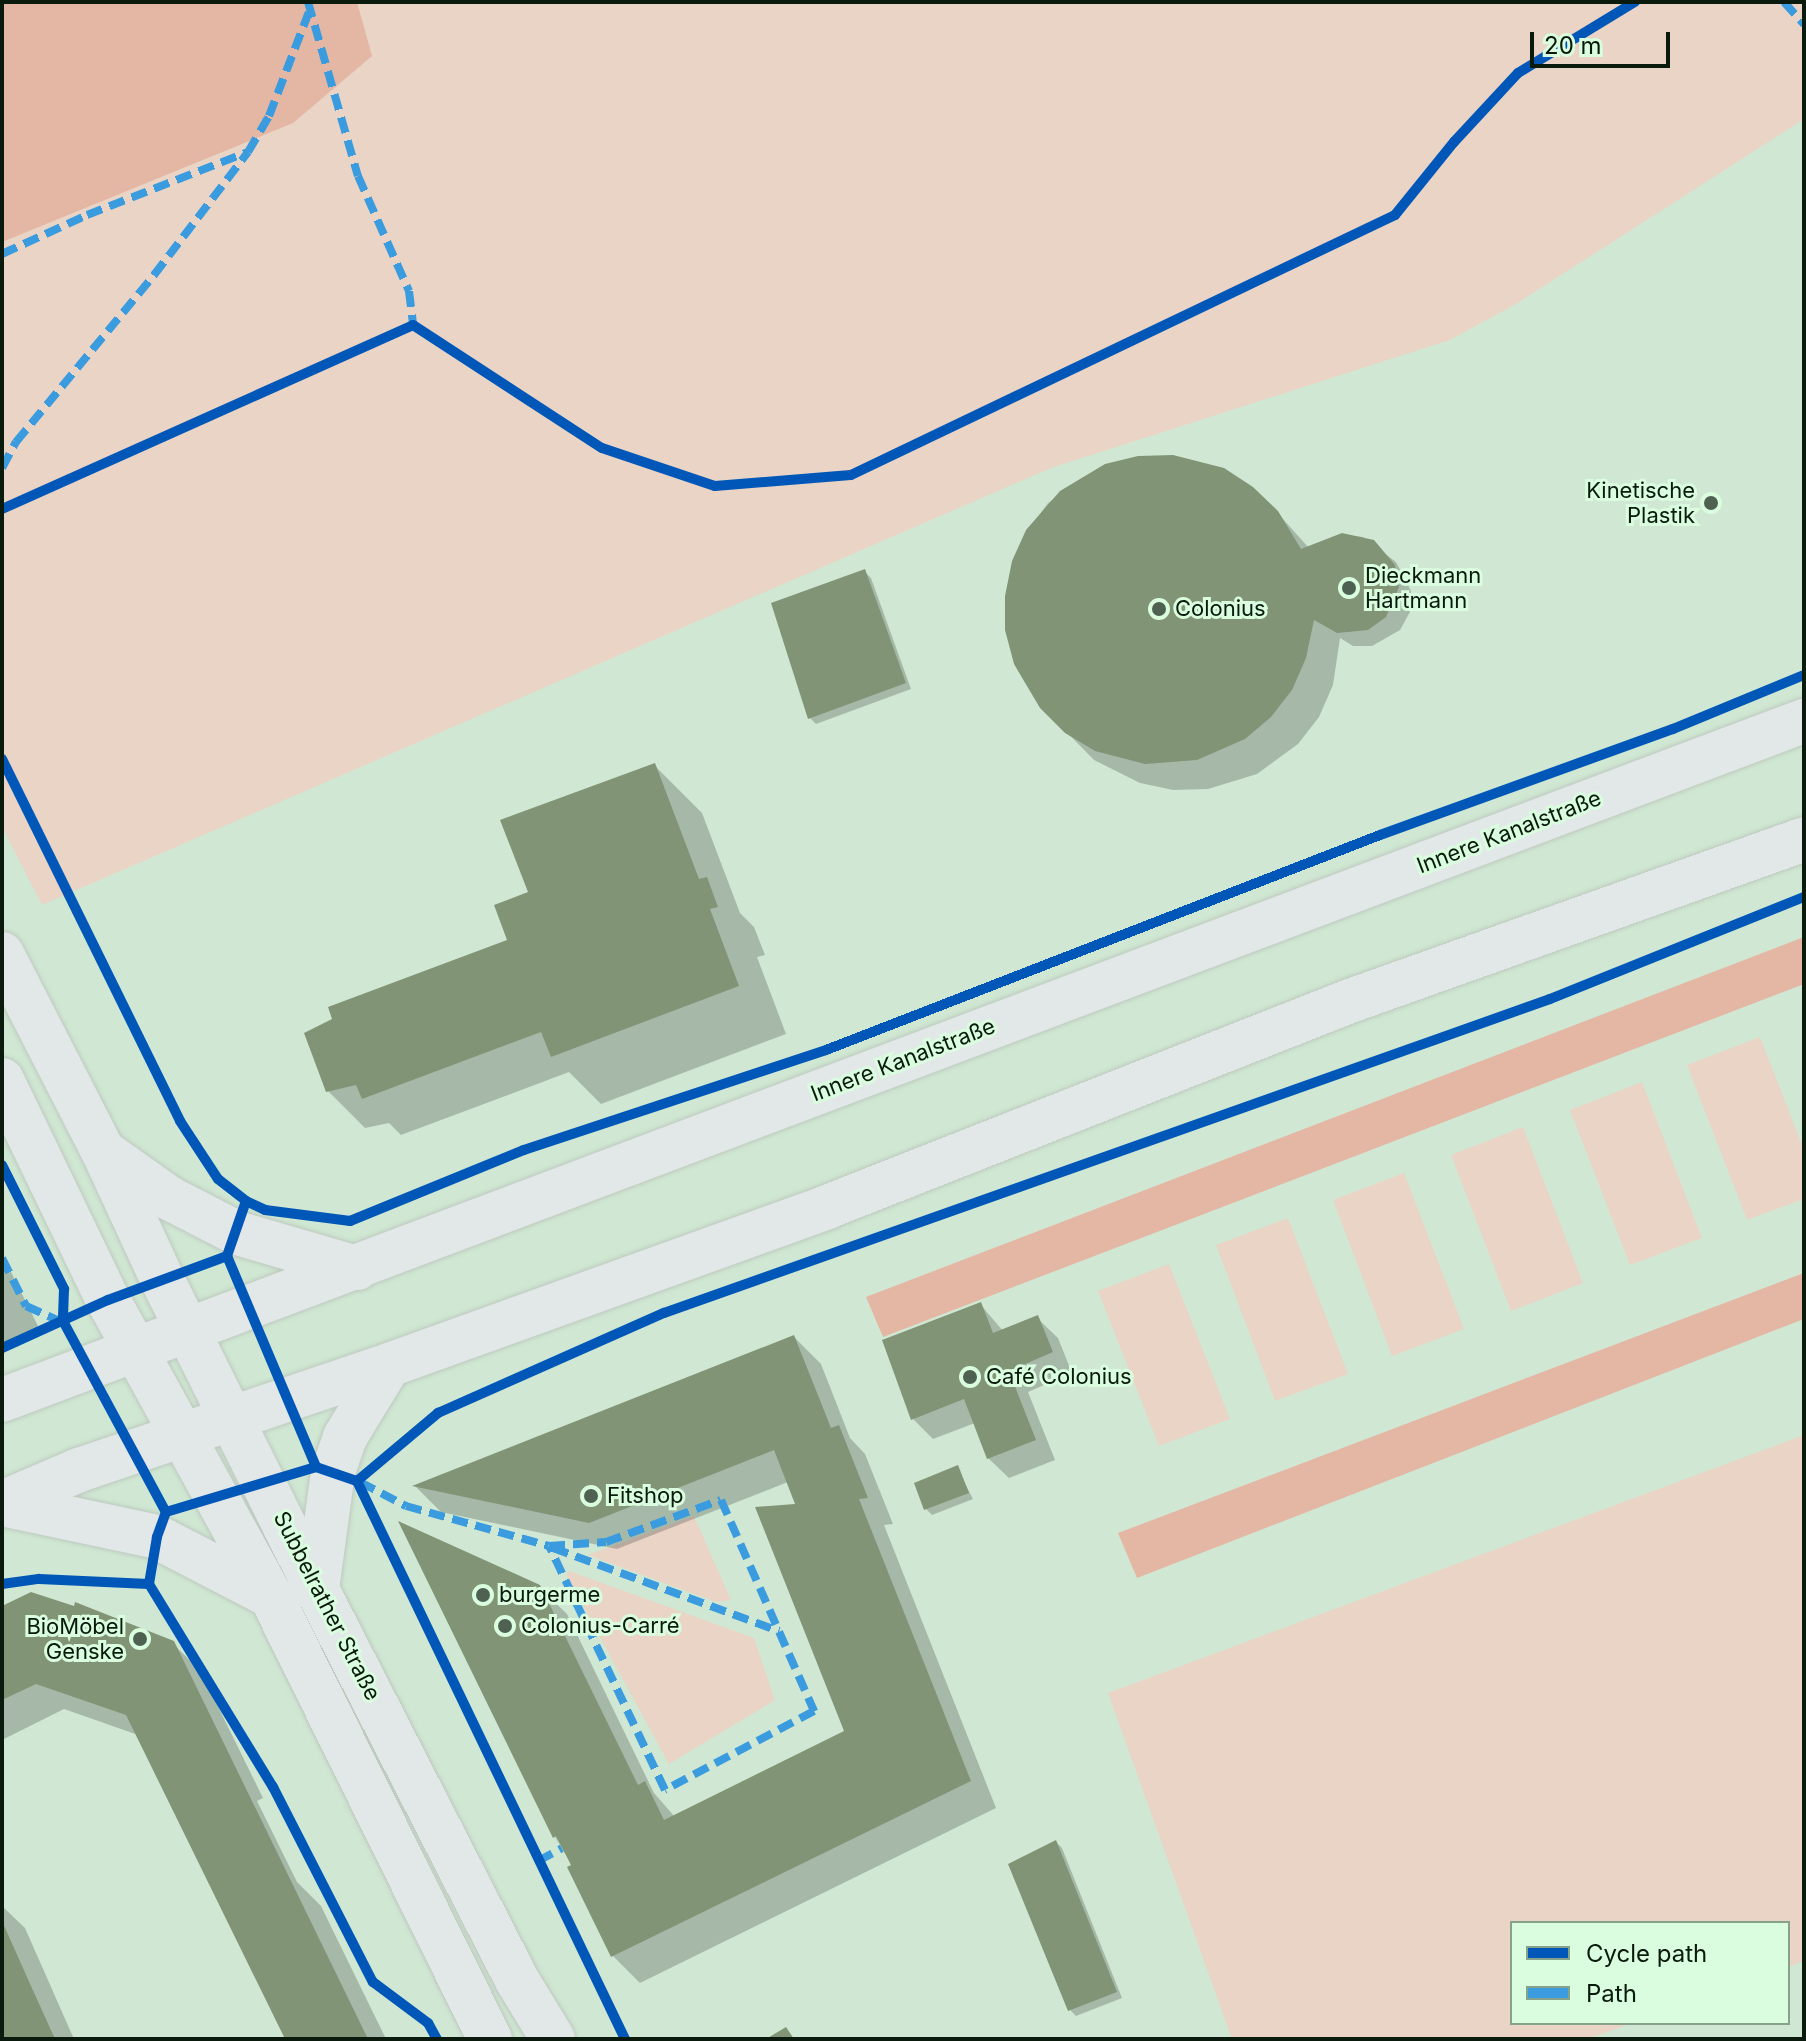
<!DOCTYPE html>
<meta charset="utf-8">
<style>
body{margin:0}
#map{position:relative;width:1806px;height:2041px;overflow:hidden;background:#d0e8d3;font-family:Inter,sans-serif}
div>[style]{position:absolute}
.green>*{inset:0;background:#e9d4c6}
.forest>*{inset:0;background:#e4b6a4}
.shadow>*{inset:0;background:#0003}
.building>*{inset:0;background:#829476}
.roads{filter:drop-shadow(0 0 2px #bdc9bf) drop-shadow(0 0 2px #bdc9bf)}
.major>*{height:44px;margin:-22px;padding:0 22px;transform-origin:22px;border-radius:22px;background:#e2e7e8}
.quiet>*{height:8px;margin-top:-4px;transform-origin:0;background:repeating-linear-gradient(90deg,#3a9bde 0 16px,transparent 0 24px)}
.cycleway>*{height:10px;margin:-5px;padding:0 5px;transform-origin:5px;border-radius:5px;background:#0057b8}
.dots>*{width:22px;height:22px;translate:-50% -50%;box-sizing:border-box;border:4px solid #d9fdde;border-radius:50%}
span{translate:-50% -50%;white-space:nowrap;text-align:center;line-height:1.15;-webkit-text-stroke:6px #d9fdde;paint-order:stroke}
.poi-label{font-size:22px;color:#0a1a0d}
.right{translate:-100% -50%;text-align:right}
.left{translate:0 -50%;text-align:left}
.street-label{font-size:22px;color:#0a1a0d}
.frame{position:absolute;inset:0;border:4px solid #0a1a0d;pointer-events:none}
.legend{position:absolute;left:1510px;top:1921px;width:280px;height:104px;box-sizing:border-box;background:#d9fdde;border:2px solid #86a28a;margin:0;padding:10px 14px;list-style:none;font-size:24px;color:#0a1a0d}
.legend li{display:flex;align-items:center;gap:16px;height:40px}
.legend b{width:40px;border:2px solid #86a28a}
.scale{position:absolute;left:1530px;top:32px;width:140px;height:36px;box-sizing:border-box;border:4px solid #0a1a0d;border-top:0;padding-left:10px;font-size:24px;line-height:28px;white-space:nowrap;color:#0a1a0d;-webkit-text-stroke:6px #d9fdde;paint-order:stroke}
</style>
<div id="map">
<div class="green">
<div style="clip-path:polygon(2px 2px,1804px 2px,1804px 119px,1516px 304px,1450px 340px,1051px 468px,42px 905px,2px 827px)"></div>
<div style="clip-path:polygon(1760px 1037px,1804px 1150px,1804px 1199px,1747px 1220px,1687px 1065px)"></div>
<div style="clip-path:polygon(1642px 1082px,1702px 1238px,1630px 1265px,1570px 1110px)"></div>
<div style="clip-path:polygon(1523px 1127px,1583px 1283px,1511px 1311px,1451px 1155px)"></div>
<div style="clip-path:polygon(1404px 1173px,1464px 1329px,1392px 1356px,1333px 1200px)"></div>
<div style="clip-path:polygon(1288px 1218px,1348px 1374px,1275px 1401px,1216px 1245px)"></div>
<div style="clip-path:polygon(1169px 1264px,1230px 1419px,1159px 1446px,1098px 1291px)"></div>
<div style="clip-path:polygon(1804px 1435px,1804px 1961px,1788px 1967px,1788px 1923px,1512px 1923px,1512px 2023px,1632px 2023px,1588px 2039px,1232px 2039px,1108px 1693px)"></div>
<div style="clip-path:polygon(694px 1516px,731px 1600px,716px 1602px,588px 1555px)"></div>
<div style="clip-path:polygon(569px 1571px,754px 1638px,775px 1700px,669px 1764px,566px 1575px)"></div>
</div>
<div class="forest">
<div style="clip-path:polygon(2px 2px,357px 2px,372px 56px,293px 123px,2px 242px)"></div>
<div style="clip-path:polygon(1804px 937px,1804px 984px,883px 1337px,866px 1297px)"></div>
<div style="clip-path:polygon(1804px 1273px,1804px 1319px,1137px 1578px,1118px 1533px)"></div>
</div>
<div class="shadow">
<div style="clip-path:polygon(1089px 474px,1265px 499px,1309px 548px,1342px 535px,1363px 537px,1396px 562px,1411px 591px,1410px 612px,1400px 630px,1372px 646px,1353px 646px,1340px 638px,1333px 685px,1319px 717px,1298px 744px,1257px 774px,1208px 789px,1173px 790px,1140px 783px,1094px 760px,1042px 707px,1028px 531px,1048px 503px)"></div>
<div style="clip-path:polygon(865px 572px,871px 578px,911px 689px,816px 724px,810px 718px)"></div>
<div style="clip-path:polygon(654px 765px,702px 813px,740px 913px,754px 927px,765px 955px,757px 957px,786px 1034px,601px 1104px,569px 1072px,401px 1135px,389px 1123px,365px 1128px,328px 1091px,507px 942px,531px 894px)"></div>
<div style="clip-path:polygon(2px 1254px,41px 1332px,2px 1351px)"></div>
<div style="clip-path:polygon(980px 1304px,1003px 1331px,1037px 1318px,1058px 1338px,1072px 1373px,1028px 1392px,1055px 1460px,1009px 1478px,988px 1458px,975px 1423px,933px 1439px,913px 1419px)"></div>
<div style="clip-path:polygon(794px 1337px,821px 1364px,850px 1438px,865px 1454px,893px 1524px,884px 1525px,996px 1808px,640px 1983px,613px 1956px,573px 1866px,555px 1837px,402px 1525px,539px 1587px,567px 1614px,654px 1793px,675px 1817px,846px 1732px,798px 1506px,788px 1482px,617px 1549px,441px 1512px,416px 1487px)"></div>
<div style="clip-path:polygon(957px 1468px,973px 1499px,932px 1515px,926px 1509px)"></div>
<div style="clip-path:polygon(2px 1608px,172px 1643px,200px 1670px,263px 1798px,257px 1801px,297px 1882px,321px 1906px,386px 2039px,287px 2039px,138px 1735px,64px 1709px,2px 1740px)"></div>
<div style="clip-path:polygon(1056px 1842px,1062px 1848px,1122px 1998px,1076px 2016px,1070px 2010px)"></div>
<div style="clip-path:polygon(2px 1906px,25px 1928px,74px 2039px,2px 2039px)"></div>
</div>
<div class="building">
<div style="clip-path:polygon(1173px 455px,1224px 468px,1253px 487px,1278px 511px,1301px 549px,1342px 533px,1374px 540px,1395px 565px,1399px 587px,1386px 617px,1368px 630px,1337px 633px,1314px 620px,1306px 658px,1292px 690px,1271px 717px,1245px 739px,1197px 760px,1145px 764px,1095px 751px,1065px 733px,1040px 708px,1014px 664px,1005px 630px,1005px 596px,1012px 561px,1026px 530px,1060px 491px,1105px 464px,1138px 456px)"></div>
<div style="clip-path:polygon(865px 569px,906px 683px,808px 719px,771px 603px)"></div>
<div style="clip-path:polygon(655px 763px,699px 879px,707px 877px,718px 907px,710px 909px,739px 986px,551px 1057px,541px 1032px,362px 1099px,356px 1085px,326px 1092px,304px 1033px,332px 1019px,328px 1007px,507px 940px,494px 905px,528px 892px,500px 820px)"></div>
<div style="clip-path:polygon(981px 1302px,993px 1333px,1038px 1315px,1053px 1352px,1009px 1371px,1036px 1440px,987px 1459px,964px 1399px,911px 1420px,882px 1340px)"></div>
<div style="clip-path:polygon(794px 1335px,831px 1428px,839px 1425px,868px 1498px,859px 1499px,971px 1781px,611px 1957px,567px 1867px,571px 1865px,556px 1836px,553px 1838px,398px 1521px,540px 1585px,638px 1785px,645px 1781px,664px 1820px,844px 1731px,755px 1507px,795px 1504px,774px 1450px,589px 1523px,412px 1486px)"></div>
<div style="clip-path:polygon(958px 1465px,969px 1493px,924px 1510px,914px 1483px)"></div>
<div style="clip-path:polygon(31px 1592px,74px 1606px,75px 1602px,174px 1641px,368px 2039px,285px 2039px,126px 1715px,36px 1684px,2px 1700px,2px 1606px)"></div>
<div style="clip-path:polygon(1056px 1840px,1117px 1992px,1068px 2011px,1008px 1864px)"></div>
<div style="clip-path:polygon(2px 1921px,31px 1986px,55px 2039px,2px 2039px)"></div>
<div style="clip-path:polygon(786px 2027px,794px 2039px,766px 2039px)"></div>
</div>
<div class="roads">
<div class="major">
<div style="left:2px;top:954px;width:221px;rotate:62.9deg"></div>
<div style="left:103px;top:1151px;width:143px;rotate:65.2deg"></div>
<div style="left:163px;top:1281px;width:275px;rotate:63.6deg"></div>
<div style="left:285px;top:1527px;width:509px;rotate:62.88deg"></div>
<div style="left:517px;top:1980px;width:69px;rotate:58.6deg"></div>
<div style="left:2px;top:1080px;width:244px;rotate:64.3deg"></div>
<div style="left:108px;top:1300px;width:338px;rotate:61.2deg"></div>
<div style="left:271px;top:1596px;width:494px;rotate:63.7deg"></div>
<div style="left:104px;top:1152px;width:80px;rotate:35.3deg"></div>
<div style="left:169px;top:1198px;width:76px;rotate:27.2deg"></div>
<div style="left:237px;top:1233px;width:125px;rotate:16.3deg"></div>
<div style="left:2px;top:1400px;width:1926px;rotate:-20.65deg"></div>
<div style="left:2px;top:1503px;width:84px;rotate:-23.2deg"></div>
<div style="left:79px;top:1470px;width:327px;rotate:-18.7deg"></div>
<div style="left:389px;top:1365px;width:466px;rotate:-19.8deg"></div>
<div style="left:827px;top:1207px;width:562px;rotate:-21.5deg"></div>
<div style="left:1350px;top:1001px;width:482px;rotate:-19.6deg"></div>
<div style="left:2px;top:1504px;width:158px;rotate:12deg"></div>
<div style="left:157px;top:1537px;width:128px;rotate:27.4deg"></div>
<div style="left:317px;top:1589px;width:118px;rotate:-82.2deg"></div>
<div style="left:333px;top:1472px;width:37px;rotate:-71deg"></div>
<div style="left:345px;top:1437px;width:84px;rotate:-58.6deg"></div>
</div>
</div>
<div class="quiet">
<div style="left:308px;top:2px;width:181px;rotate:74deg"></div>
<div style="left:358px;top:176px;width:126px;rotate:66.1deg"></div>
<div style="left:409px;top:291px;width:34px;rotate:83deg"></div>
<div style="left:413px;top:325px;width:7px;rotate:34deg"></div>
<div style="left:1784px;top:2px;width:30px;rotate:48deg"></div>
<div style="left:2px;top:254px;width:94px;rotate:-24.6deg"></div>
<div style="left:87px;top:215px;width:173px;rotate:-21.4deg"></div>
<div style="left:2px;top:468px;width:30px;rotate:-62deg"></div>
<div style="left:16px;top:442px;width:217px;rotate:-50.4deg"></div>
<div style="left:154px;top:275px;width:155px;rotate:-52.6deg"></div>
<div style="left:248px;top:152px;width:42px;rotate:-59.7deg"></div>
<div style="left:269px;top:116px;width:111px;rotate:-69deg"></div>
<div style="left:2px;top:1258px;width:54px;rotate:63.4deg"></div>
<div style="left:26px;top:1306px;width:42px;rotate:24.1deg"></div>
<div style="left:360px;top:1482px;width:52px;rotate:27.6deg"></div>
<div style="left:406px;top:1506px;width:148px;rotate:15.6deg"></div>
<div style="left:549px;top:1546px;width:57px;rotate:-4deg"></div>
<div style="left:606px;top:1542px;width:122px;rotate:-20.1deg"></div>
<div style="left:721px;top:1500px;width:231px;rotate:66.2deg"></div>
<div style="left:814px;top:1711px;width:169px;rotate:152.1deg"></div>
<div style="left:665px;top:1790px;width:270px;rotate:-115.4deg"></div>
<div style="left:553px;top:1548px;width:241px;rotate:20.2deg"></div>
<div style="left:538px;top:1861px;width:27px;rotate:-28deg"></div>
</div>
<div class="cycleway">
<div style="left:2px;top:509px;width:450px;rotate:-24.1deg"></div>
<div style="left:413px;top:325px;width:225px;rotate:33.1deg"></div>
<div style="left:602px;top:448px;width:119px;rotate:18.6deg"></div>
<div style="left:715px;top:486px;width:136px;rotate:-4.6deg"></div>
<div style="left:851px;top:475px;width:603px;rotate:-25.55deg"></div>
<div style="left:1395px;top:215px;width:94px;rotate:-51.1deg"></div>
<div style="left:1454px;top:142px;width:94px;rotate:-47.2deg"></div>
<div style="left:1518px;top:73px;width:137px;rotate:-31.3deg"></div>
<div style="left:2px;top:759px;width:403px;rotate:63.8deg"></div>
<div style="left:180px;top:1121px;width:69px;rotate:56.8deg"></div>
<div style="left:218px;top:1179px;width:36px;rotate:38deg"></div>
<div style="left:246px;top:1201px;width:21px;rotate:25deg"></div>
<div style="left:265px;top:1210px;width:86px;rotate:7.4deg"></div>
<div style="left:350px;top:1221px;width:188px;rotate:-22.2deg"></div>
<div style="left:524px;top:1150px;width:318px;rotate:-18.3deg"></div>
<div style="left:826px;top:1050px;width:594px;rotate:-21.21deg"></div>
<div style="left:1380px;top:835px;width:312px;rotate:-19.9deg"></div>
<div style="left:1673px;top:729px;width:142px;rotate:-22.4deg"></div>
<div style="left:2px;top:1165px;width:139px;rotate:63.4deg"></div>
<div style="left:64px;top:1289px;width:32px;rotate:92deg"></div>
<div style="left:63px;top:1321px;width:217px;rotate:61.7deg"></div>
<div style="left:166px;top:1512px;width:27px;rotate:110deg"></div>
<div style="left:157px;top:1537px;width:48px;rotate:99.7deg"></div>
<div style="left:149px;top:1584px;width:238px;rotate:58.6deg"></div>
<div style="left:273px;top:1787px;width:219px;rotate:62.9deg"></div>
<div style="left:373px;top:1982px;width:69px;rotate:36.7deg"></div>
<div style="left:428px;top:2023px;width:18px;rotate:61deg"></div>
<div style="left:246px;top:1201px;width:58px;rotate:109.1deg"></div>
<div style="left:227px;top:1256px;width:229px;rotate:67.1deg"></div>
<div style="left:2px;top:1348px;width:116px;rotate:-24.4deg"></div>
<div style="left:108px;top:1300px;width:127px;rotate:-20.3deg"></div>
<div style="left:357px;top:1481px;width:106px;rotate:-40deg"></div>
<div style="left:438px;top:1413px;width:247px;rotate:-23.9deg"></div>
<div style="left:664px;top:1313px;width:940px;rotate:-19.51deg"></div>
<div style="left:1550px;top:999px;width:274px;rotate:-21.9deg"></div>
<div style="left:166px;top:1512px;width:157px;rotate:-16.7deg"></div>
<div style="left:316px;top:1467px;width:43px;rotate:18.9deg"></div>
<div style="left:357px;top:1481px;width:619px;rotate:64.35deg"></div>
<div style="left:2px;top:1584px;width:37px;rotate:-8deg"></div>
<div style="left:39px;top:1579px;width:110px;rotate:2.6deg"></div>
</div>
<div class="dots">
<div style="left:1711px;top:503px;background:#4f6252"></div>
<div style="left:1349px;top:588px;background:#4f6252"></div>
<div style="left:1159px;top:609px;background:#4f6252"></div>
<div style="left:970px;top:1377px;background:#4f6252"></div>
<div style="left:591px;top:1496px;background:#4f6252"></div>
<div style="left:483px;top:1595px;background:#4f6252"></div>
<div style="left:505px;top:1626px;background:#4f6252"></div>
<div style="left:140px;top:1639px;background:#4f6252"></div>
</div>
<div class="poi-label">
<span class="right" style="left:1695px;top:503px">Kinetische<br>Plastik</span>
<span class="left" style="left:1365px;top:588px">Dieckmann<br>Hartmann</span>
<span class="left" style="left:1175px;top:609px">Colonius</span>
<span class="left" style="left:986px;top:1377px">Café Colonius</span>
<span class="left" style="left:607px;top:1496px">Fitshop</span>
<span class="left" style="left:499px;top:1595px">burgerme</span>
<span class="right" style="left:124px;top:1639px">BioMöbel<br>Genske</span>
<span class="left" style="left:521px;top:1626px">Colonius-Carré</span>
</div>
<div class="street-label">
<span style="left:1509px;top:832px;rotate:-21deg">Innere Kanalstraße</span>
<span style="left:903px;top:1060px;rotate:-21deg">Innere Kanalstraße</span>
<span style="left:327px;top:1606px;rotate:63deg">Subbelrather Straße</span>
</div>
<div class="frame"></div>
<ul class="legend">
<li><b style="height:10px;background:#0057b8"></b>Cycle path</li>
<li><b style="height:10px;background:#3a9bde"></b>Path</li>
</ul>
<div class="scale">20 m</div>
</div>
